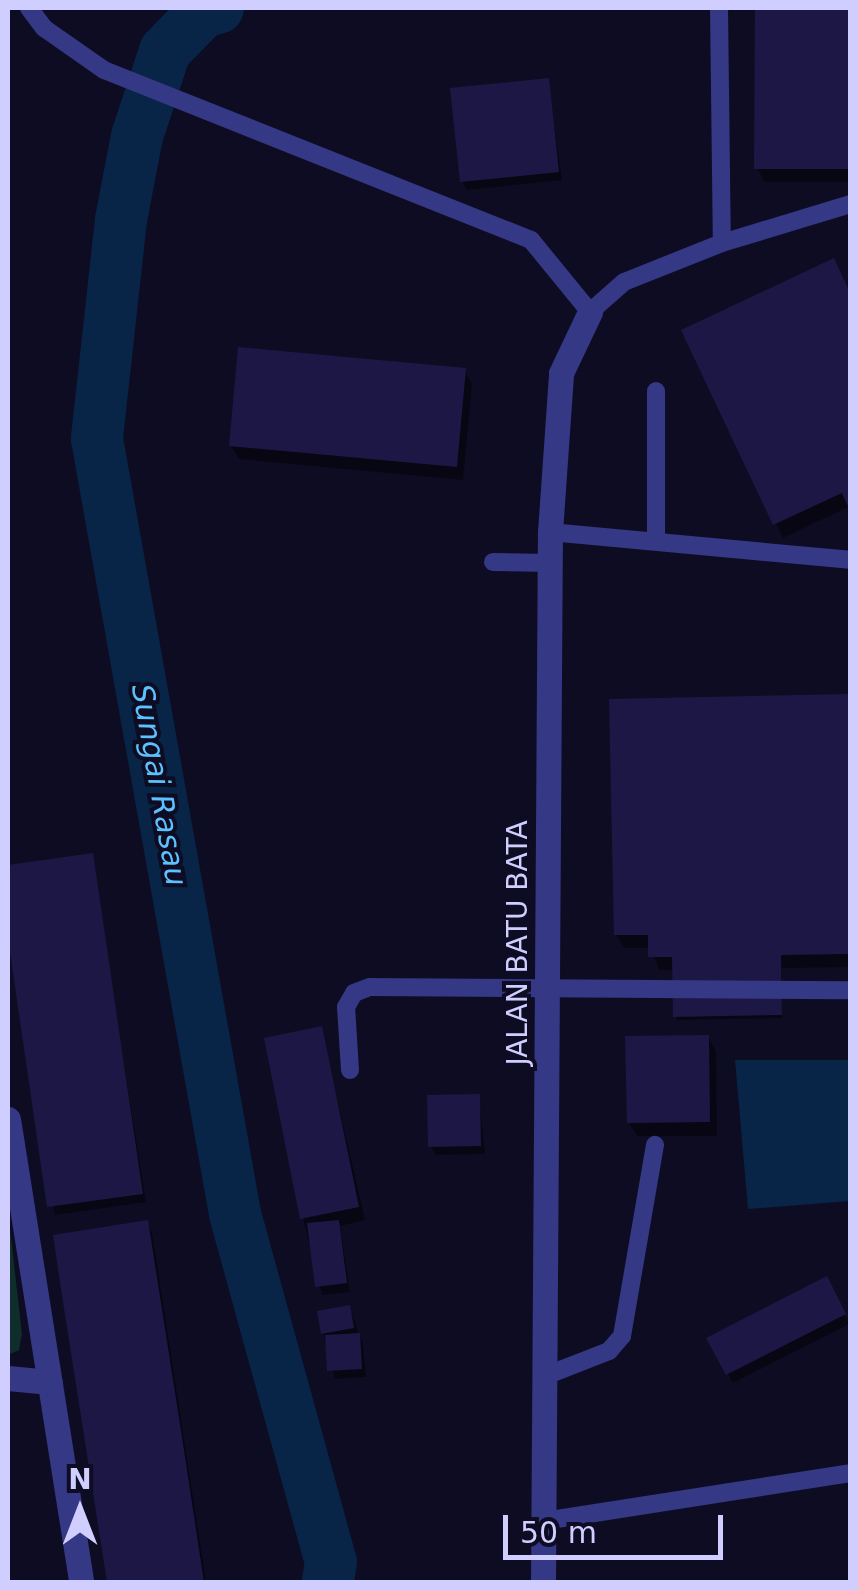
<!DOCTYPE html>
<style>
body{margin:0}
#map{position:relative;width:858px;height:1590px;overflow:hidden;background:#0e0c23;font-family:"DejaVu Sans",sans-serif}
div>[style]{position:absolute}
.green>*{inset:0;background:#0f2d2a}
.water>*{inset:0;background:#082446}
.shadow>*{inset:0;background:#0007}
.river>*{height:52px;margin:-26px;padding:0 26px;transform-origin:26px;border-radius:26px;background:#082446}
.building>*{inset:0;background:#1d1745}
.service>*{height:18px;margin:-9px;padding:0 9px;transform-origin:9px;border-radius:9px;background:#343885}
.minor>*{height:25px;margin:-12.5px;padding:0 12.5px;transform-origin:12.5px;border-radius:12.5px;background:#343885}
span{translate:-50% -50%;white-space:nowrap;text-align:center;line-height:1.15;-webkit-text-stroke:8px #0e0c23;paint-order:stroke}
.street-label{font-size:28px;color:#d0ceff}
.water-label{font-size:30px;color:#5cc1ff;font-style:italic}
.frame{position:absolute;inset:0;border:10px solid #d0ceff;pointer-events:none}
.north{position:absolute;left:30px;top:1460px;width:100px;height:100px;-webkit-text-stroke:8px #0e0c23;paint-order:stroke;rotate:0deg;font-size:28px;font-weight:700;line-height:40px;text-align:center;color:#d0ceff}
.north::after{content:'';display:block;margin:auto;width:35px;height:45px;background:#d0ceff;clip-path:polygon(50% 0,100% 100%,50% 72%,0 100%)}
.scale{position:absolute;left:503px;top:1515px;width:220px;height:45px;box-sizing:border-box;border:5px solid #d0ceff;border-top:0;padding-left:12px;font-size:30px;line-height:35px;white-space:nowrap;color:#d0ceff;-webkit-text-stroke:8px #0e0c23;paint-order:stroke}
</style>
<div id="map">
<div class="green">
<div style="clip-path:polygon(8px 1211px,22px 1334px,19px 1350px,8px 1355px)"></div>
</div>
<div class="water">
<div style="clip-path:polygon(735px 1060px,850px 1060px,850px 1201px,748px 1209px)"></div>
</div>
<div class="shadow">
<div style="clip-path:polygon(758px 8px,850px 8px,850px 182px,765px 182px,757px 168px)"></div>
<div style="clip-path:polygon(548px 81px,562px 180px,467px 190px,462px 181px)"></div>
<div style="clip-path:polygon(841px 275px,850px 296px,850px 506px,783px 538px,684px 331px)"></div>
<div style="clip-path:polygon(464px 370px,472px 384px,463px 480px,239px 459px,231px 446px)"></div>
<div style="clip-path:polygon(850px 697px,850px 967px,782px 968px,782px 1018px,677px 1020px,675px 970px,659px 970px,651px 948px,624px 948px,616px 934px,612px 702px)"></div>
<div style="clip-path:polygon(91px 855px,146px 1202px,55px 1215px,8px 921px,8px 868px)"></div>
<div style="clip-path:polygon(321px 1029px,365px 1220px,340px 1226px,350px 1292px,322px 1295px,303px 1218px)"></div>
<div style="clip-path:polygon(708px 1037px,716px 1051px,717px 1136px,637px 1136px,629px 1123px)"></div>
<div style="clip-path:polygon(479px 1096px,485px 1154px,436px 1155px,430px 1146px)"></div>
<div style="clip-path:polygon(146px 1223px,152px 1232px,206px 1582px,110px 1582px,55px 1237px)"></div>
<div style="clip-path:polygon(826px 1280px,849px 1324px,733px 1383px,709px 1339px)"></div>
<div style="clip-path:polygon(351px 1312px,363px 1344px,366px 1377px,335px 1379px,323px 1333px)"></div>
</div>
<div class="river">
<div style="left:218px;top:8px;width:16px;rotate:165deg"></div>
<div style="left:203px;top:12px;width:54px;rotate:134.3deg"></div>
<div style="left:165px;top:51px;width:89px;rotate:108.2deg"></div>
<div style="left:137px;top:136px;width:86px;rotate:100.8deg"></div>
<div style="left:121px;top:220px;width:220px;rotate:96.3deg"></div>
<div style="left:97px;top:439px;width:787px;rotate:79.9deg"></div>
<div style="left:235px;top:1214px;width:361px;rotate:74.6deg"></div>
<div style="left:331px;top:1562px;width:20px;rotate:99deg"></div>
</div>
<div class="building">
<div style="clip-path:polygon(755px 8px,850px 8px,850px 169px,754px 169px)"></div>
<div style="clip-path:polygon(549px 78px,559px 172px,460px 182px,450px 88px)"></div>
<div style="clip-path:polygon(834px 258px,850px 293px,850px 511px,842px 493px,773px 525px,681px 330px)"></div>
<div style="clip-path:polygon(238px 347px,466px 368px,457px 467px,229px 446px)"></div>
<div style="clip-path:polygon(850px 694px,850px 954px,781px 955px,782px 1015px,673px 1017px,672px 957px,648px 957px,648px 935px,614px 935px,609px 699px)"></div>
<div style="clip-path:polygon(93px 853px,143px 1194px,47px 1207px,8px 938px,8px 865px)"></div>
<div style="clip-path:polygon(322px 1026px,359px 1207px,300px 1219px,264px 1038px)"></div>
<div style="clip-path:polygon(709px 1035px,710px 1122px,627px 1123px,625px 1036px)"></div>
<div style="clip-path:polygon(480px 1094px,481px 1146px,428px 1147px,427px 1095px)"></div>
<div style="clip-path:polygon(148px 1220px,182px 1437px,204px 1582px,107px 1582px,61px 1289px,53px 1235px)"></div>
<div style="clip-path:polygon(339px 1220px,347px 1283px,315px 1287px,307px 1223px)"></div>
<div style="clip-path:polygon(827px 1276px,846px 1314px,726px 1375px,706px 1338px)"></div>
<div style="clip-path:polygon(350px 1305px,354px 1328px,321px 1334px,317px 1311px)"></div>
<div style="clip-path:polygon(360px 1333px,362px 1369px,327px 1371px,325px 1335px)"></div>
</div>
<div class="service">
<div style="left:29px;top:8px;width:25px;rotate:53deg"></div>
<div style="left:44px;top:28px;width:73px;rotate:35deg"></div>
<div style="left:104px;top:70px;width:460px;rotate:21.7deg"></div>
<div style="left:531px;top:240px;width:93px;rotate:50.7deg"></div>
<div style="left:590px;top:312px;width:45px;rotate:-41.4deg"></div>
<div style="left:624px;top:282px;width:105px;rotate:-21.7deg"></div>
<div style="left:722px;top:243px;width:134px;rotate:-16.9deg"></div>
<div style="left:719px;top:8px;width:235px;rotate:89.3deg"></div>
<div style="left:656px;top:391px;width:149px;rotate:90deg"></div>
<div style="left:550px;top:532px;width:301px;rotate:5.3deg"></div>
<div style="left:493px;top:562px;width:57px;rotate:1deg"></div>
<div style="left:350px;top:1070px;width:63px;rotate:-93.6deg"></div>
<div style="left:346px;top:1007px;width:16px;rotate:-60deg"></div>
<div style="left:354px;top:993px;width:17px;rotate:-21deg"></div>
<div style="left:370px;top:987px;width:480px;rotate:0.4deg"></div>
<div style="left:545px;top:1376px;width:69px;rotate:-21.3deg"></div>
<div style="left:609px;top:1351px;width:20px;rotate:-49deg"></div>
<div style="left:622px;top:1336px;width:194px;rotate:-80.2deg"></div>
<div style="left:544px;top:1521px;width:310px;rotate:-8.9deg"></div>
</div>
<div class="minor">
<div style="left:8px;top:1119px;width:469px;rotate:81deg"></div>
<div style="left:8px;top:1378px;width:42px;rotate:5.4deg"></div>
<div style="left:543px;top:1582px;width:1050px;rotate:-89.62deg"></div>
<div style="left:550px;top:532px;width:159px;rotate:-86deg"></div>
<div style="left:561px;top:373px;width:68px;rotate:-64.6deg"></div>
</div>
<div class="street-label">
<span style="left:518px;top:943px;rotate:-90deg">JALAN BATU BATA</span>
</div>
<div class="water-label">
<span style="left:159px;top:785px;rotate:80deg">Sungai Rasau</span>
</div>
<div class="frame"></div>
<div class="north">N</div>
<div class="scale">50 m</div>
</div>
